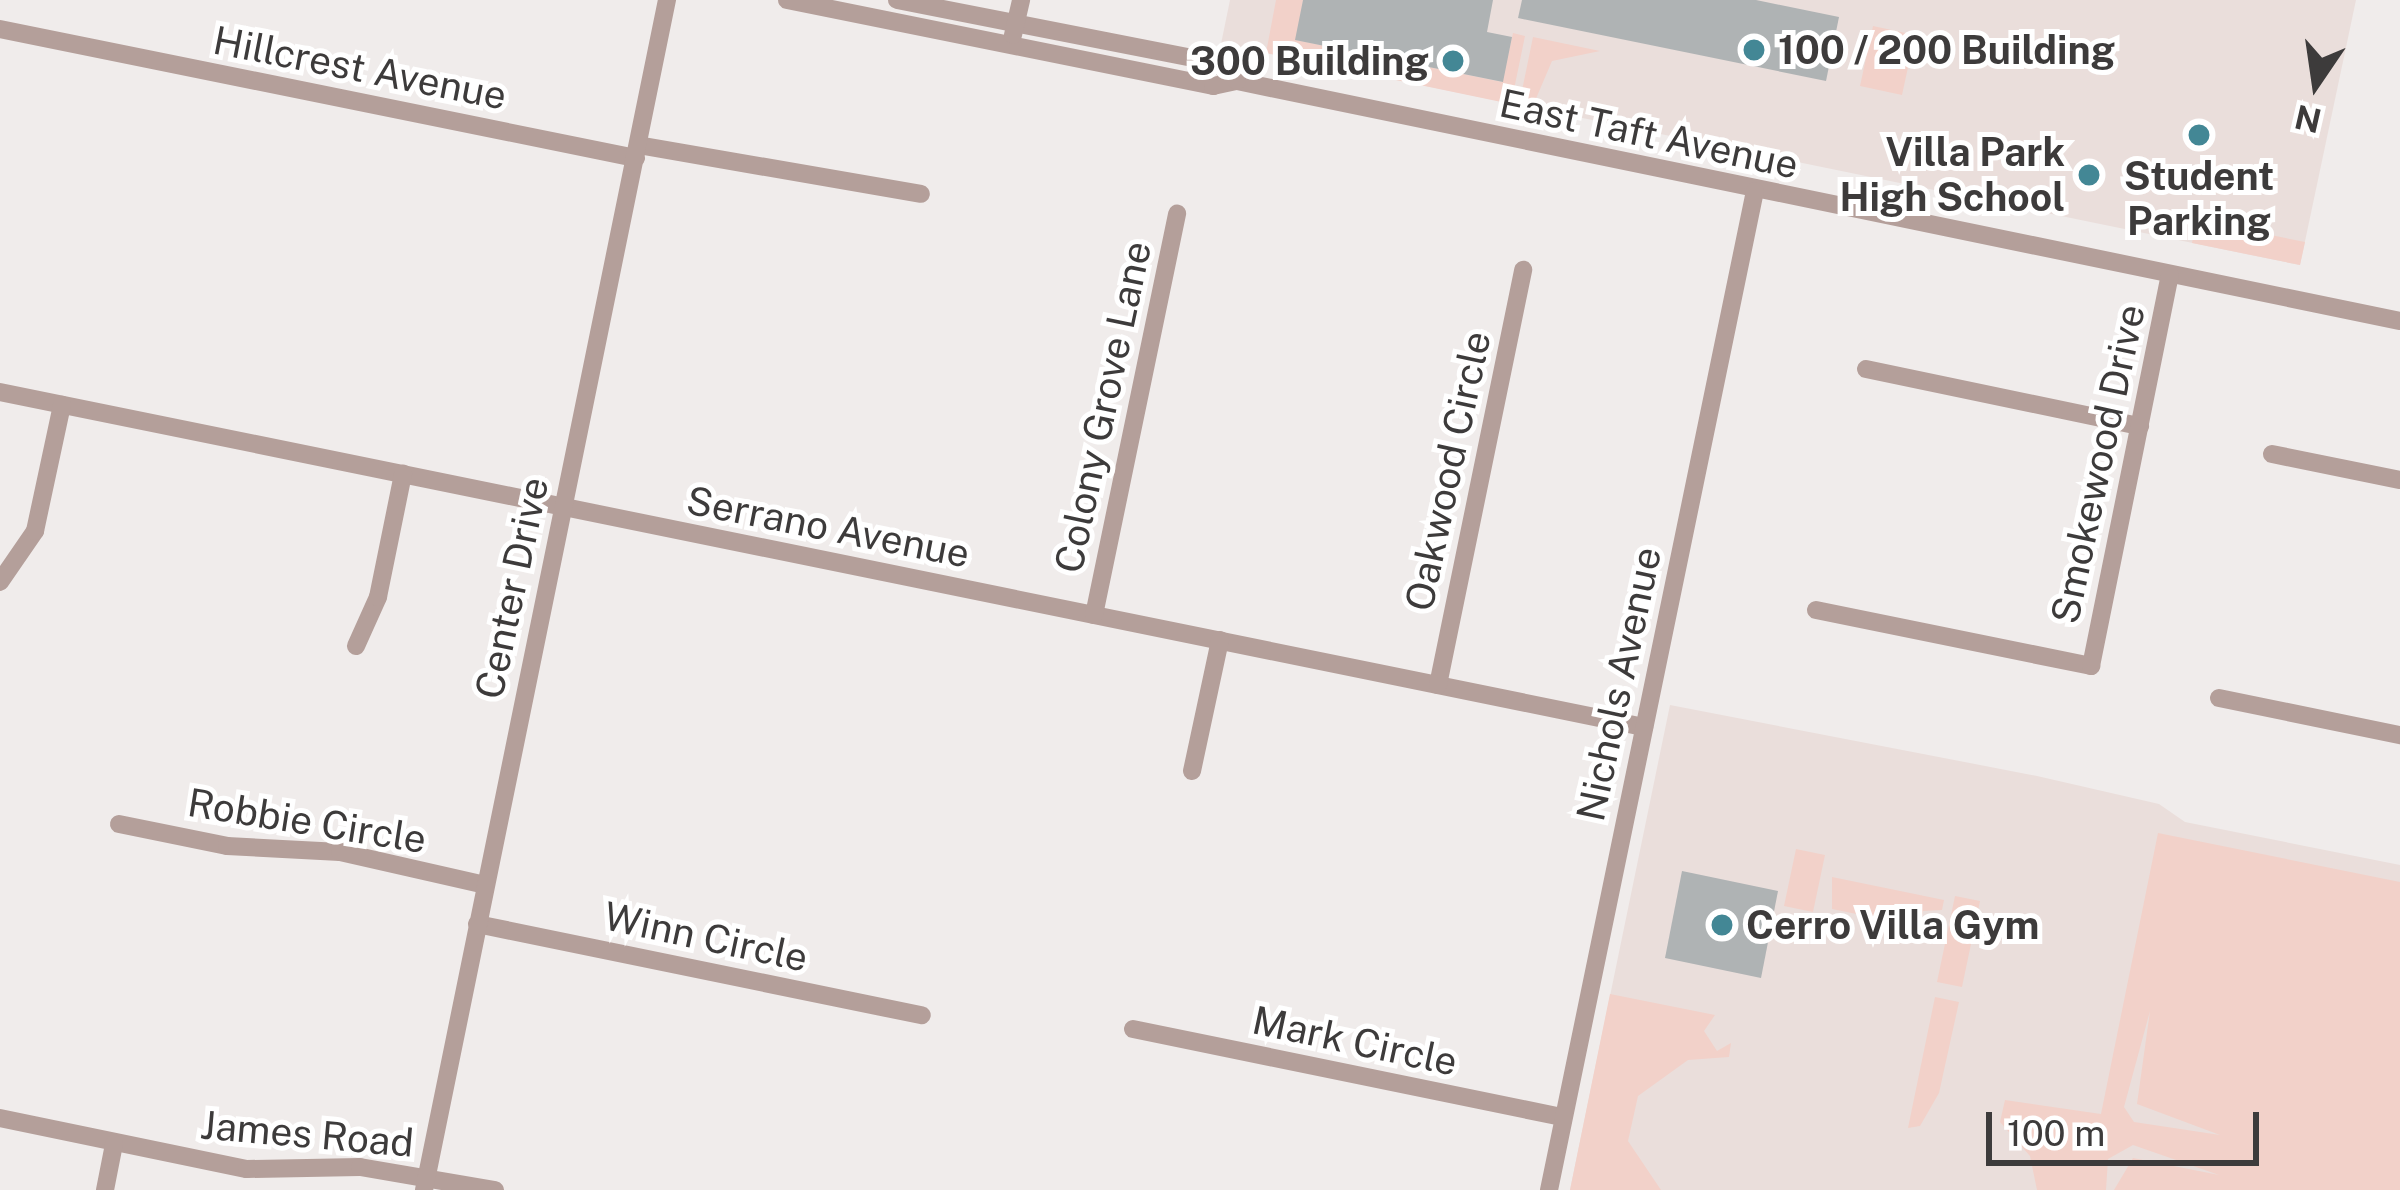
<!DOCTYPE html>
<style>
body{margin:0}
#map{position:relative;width:2400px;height:1190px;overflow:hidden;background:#f0eceb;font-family:"Public Sans",sans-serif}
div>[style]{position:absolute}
.built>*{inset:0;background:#eadedb}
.green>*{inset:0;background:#f2d1c9}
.building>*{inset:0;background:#afb3b4}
.minor>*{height:18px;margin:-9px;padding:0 9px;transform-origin:9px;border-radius:9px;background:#b49f9a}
.dots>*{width:33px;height:33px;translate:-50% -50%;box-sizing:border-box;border:6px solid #fff;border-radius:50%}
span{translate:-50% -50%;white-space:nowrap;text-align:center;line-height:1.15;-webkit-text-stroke:10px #fff;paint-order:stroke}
.poi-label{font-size:39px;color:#3d3b3b;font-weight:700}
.left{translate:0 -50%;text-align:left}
.right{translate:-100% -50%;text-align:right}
.street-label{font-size:39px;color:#3d3b3b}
.north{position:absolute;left:2256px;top:24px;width:120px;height:120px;-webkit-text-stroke:9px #fff;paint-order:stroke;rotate:193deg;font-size:33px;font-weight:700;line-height:48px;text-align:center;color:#3d3b3b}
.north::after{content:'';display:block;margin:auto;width:42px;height:54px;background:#3d3b3b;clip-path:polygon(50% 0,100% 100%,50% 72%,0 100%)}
.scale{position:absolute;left:1986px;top:1112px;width:273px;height:54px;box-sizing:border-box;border:6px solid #3d3b3b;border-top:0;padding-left:15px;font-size:36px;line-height:42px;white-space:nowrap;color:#3d3b3b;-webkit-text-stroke:9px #fff;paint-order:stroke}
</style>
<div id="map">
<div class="built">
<div style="clip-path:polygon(1230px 0,2356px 0,2300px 265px,1221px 44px)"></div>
<div style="clip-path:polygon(1670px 705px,2037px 776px,2159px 804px,2185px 822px,2400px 865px,2400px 1190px,1570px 1190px)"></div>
</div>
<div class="green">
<div style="clip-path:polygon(1276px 0,1303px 0,1296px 40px,1502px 82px,1513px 33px,1525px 36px,1511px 104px,1266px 53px)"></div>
<div style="clip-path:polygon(1873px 26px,1915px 35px,1902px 95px,1860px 86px)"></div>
<div style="clip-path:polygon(1533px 37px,1600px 51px,1552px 61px,1532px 108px,1519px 105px)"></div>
<div style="clip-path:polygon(2197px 220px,2305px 242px,2300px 265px,2192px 243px)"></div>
<div style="clip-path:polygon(evenodd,2158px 833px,2400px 882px,2400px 1190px,2114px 1190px,2133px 1158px,2219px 1175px,2133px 1145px,2108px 1159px,2106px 1190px,2037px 1190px,2030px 1156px,2000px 1122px,2005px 1100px,2101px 1114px,2158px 833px,2150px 1011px,2137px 1104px,2220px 1135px,2134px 1122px,2124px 1107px,2150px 1011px)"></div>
<div style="clip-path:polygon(1796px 849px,1825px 855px,1813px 912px,1784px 906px)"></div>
<div style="clip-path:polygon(1832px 877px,1944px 900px,1942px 910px,1923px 911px,1920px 927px,1832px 909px)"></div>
<div style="clip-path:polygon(1955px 896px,1980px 901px,1962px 987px,1937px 982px)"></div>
<div style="clip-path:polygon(1610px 994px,1715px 1015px,1704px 1031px,1717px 1051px,1731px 1043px,1729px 1057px,1688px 1060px,1638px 1096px,1628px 1141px,1661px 1190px,1570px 1190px)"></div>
<div style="clip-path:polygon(1935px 997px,1959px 1002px,1939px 1093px,1920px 1126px,1908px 1128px)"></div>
</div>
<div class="building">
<div style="clip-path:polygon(1303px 0,1493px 0,1487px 32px,1512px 37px,1503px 82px,1295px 40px)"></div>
<div style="clip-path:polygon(1522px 0,1756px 0,1839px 17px,1826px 81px,1518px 18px)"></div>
<div style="clip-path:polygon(1682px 871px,1778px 891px,1761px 978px,1665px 958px)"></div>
</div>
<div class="minor">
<div style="left:787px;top:0;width:435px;rotate:11.4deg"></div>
<div style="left:1213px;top:86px;width:25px;rotate:-12deg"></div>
<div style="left:1237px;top:81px;width:1188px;rotate:11.66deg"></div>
<div style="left:897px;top:0;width:326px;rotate:11.1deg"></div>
<div style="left:1217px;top:63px;width:27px;rotate:42deg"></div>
<div style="left:0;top:29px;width:649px;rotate:11.47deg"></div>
<div style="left:1013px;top:35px;width:36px;rotate:-77deg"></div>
<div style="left:638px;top:145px;width:287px;rotate:9.8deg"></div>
<div style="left:1866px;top:369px;width:280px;rotate:11.8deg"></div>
<div style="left:0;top:392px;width:1678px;rotate:11.52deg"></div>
<div style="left:2272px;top:454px;width:131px;rotate:11.5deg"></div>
<div style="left:0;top:582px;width:62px;rotate:-55.5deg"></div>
<div style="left:35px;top:531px;width:129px;rotate:-77.9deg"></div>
<div style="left:1816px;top:610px;width:281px;rotate:11.5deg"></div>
<div style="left:2091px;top:666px;width:399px;rotate:-78.6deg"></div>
<div style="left:1094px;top:615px;width:410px;rotate:-78.3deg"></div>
<div style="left:356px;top:646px;width:54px;rotate:-65.8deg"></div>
<div style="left:378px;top:597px;width:126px;rotate:-78.5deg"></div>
<div style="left:1438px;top:685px;width:424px;rotate:-78.4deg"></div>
<div style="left:2219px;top:698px;width:185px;rotate:11.6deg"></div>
<div style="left:1192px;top:771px;width:134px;rotate:-77.9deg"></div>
<div style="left:119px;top:824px;width:110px;rotate:11.5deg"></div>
<div style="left:227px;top:846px;width:113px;rotate:3deg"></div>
<div style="left:340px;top:852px;width:149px;rotate:12.8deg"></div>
<div style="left:477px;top:924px;width:454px;rotate:11.6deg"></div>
<div style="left:1133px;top:1029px;width:439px;rotate:11.6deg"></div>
<div style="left:0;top:1118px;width:252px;rotate:11.7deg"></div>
<div style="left:247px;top:1169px;width:113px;rotate:-1deg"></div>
<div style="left:360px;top:1167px;width:137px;rotate:9.7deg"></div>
<div style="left:105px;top:1190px;width:47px;rotate:-78.9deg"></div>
<div style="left:424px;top:1190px;width:1215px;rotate:-78.46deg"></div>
<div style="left:1549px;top:1190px;width:1020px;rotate:-78.35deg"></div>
</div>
<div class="dots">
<div style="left:1754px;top:50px;background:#438795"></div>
<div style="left:1453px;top:61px;background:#438795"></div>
<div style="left:2199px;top:135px;background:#438795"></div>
<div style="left:2089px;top:175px;background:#438795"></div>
<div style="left:1722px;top:925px;background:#438795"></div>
</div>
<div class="poi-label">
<span class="left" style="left:1778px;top:50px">100 / 200 Building</span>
<span class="right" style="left:1429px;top:61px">300 Building</span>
<span class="right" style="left:2065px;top:175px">Villa Park<br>High School</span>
<span style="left:2199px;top:199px">Student<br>Parking</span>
<span class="left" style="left:1746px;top:925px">Cerro Villa Gym</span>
</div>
<div class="street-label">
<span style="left:360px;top:68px;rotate:11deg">Hillcrest Avenue</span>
<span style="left:1649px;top:134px;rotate:12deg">East Taft Avenue</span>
<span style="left:1103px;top:407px;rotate:-78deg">Colony Grove Lane</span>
<span style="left:2098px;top:464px;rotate:-78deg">Smokewood Drive</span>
<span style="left:1448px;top:471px;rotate:-78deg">Oakwood Circle</span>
<span style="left:828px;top:527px;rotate:11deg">Serrano Avenue</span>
<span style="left:512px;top:588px;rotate:-78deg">Center Drive</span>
<span style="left:1619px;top:684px;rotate:-78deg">Nichols Avenue</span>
<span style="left:307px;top:821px;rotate:9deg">Robbie Circle</span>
<span style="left:706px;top:937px;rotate:12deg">Winn Circle</span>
<span style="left:1355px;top:1041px;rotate:12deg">Mark Circle</span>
<span style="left:307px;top:1134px;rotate:5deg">James Road</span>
</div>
<div class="north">N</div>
<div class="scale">100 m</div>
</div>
